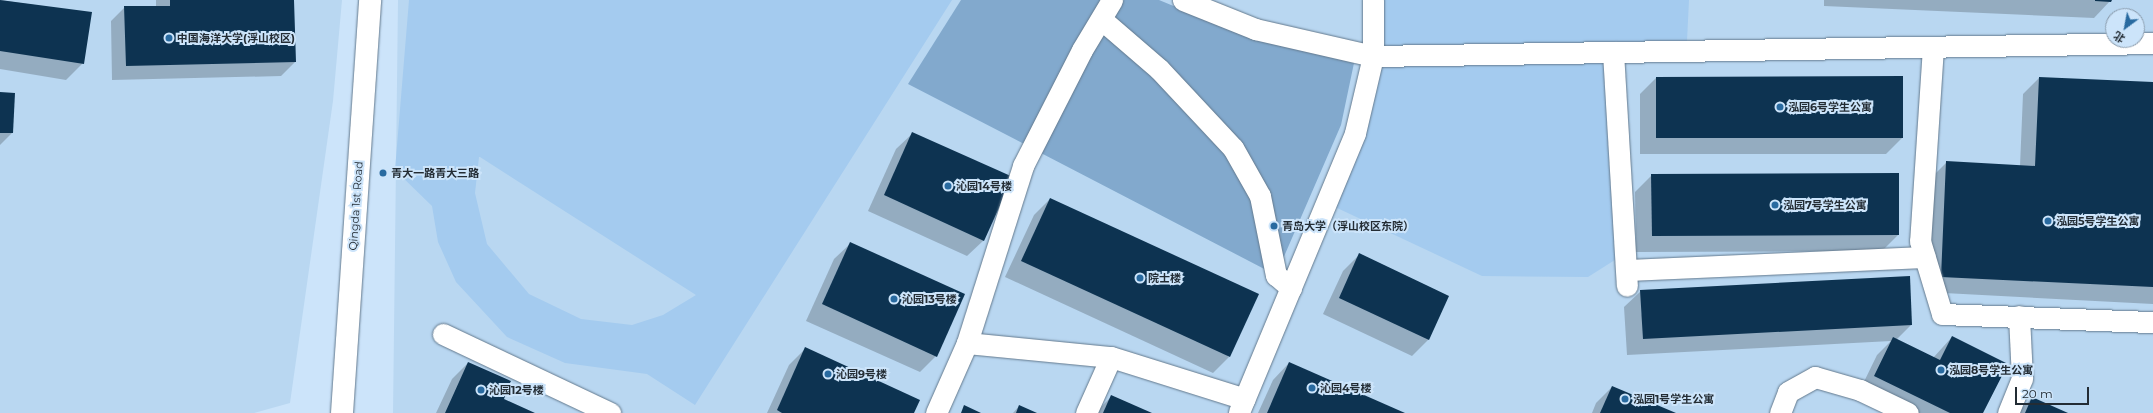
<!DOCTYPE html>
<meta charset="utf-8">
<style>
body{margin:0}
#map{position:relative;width:2153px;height:413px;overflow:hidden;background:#cce4fa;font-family:Montserrat,"Noto Sans SC",sans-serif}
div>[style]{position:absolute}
.built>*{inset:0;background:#b9d7f1}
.green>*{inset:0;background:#a4cbef}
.forest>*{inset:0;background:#82a9cd}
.shadow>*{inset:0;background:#0003}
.building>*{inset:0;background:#0d3351}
.roads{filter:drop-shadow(0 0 1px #63798d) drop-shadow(0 0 1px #63798d)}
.minor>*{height:21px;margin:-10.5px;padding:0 10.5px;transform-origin:10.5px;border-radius:10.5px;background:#fff}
.tertiary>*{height:22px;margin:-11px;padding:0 11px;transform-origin:11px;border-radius:11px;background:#fff}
.dots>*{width:11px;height:11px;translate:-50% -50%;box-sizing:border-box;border:2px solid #cce4fa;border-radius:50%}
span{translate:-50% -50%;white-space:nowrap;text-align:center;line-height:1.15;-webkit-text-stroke:4px #cce4fa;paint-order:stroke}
.poi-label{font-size:11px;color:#232c34;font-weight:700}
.left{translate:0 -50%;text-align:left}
.street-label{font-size:11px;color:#232c34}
.north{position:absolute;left:2105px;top:8px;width:40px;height:40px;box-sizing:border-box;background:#cce4fa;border:1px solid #889aab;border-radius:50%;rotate:212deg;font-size:11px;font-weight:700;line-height:16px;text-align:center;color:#232c34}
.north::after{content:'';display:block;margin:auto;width:14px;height:18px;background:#286aa0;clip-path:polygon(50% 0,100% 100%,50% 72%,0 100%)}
.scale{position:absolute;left:2015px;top:387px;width:74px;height:18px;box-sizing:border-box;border:2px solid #232c34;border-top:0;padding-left:5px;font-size:12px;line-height:14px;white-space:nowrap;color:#232c34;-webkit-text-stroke:3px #cce4fa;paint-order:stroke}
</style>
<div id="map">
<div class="built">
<div style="clip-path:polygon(0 0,342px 0,333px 101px,290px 403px,254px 413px,0 413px)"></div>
<div style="clip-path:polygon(evenodd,398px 0,2153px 0,2153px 413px,393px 413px,398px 0,2113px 16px,2137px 16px,2137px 40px,2113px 40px,2113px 16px)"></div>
</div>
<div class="green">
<div style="clip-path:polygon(evenodd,409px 0,952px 0,695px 405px,647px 374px,565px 363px,507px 337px,456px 282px,438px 242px,432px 206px,395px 170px,409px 0,479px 157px,480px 157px,696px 295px,663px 315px,632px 325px,581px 319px,529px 294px,487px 244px,475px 193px,479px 157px)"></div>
<div style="clip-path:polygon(1379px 0,1689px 0,1687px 41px,1380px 48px)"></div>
<div style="clip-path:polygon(1604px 61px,1618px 258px,1588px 277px,1482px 276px,1335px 207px,1379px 66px)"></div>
</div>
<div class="forest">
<div style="clip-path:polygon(961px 0,1103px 0,1026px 145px,908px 84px)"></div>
<div style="clip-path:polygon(1124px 0,1159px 0,1251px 38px,1354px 63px,1341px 125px,1276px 275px,1039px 152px,1089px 54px)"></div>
</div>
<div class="shadow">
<div style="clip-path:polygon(0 0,90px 13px,83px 63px,66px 80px,0 69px)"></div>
<div style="clip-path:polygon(156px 0,293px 0,295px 62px,281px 76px,112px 80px,111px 21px,125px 7px,156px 7px)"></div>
<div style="clip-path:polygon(1824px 0,2111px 0,2094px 18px,1824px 6px)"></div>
<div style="clip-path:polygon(1656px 78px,1902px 138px,1886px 154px,1640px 154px,1640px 94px)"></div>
<div style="clip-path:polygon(2039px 78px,2153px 83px,2153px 304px,1925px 292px,1930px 179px,1947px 162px,2020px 166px,2023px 94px)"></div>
<div style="clip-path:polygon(0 93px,12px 133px,0 145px)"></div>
<div style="clip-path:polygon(913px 133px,984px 240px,967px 256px,868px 211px,896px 149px)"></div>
<div style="clip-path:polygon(1652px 175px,1898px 235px,1882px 251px,1636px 252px,1635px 192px)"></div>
<div style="clip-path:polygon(1050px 199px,1229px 357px,1213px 373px,1005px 277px,1034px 215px)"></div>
<div style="clip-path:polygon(851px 243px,936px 356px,920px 372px,806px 321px,834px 259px)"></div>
<div style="clip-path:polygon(1360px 254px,1448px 296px,1428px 340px,1412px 356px,1323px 314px,1343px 271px)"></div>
<div style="clip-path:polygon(1641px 291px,1911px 325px,1896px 340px,1933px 358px,1952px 337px,1982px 413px,1901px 413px,1859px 392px,1877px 355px,1891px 341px,1627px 355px,1624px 307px)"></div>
<div style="clip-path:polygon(805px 349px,913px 413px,767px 413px,789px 365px)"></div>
<div style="clip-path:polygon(468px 363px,502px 399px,533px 413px,436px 413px,452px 379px)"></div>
<div style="clip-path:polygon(1289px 363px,1403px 413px,1258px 413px,1273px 380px)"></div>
<div style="clip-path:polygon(1612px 387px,1674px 413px,1592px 413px,1596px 403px)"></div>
<div style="clip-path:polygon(1112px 396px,1150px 413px,1095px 413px)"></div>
<div style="clip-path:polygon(2032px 398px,2066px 413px,2017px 413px)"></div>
<div style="clip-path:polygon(1019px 406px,1034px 413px,1013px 413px)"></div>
</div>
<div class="building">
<div style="clip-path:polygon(0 0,92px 12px,84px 64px,0 51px)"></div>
<div style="clip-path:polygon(170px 0,294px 0,296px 62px,126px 66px,124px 6px,170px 6px)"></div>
<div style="clip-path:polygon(2095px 0,2112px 0,2111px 2px,2095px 1px)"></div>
<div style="clip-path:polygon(1903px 76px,1903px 138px,1656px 138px,1656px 77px)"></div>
<div style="clip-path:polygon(2039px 77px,2153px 82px,2153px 287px,1941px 277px,1946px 161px,2035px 166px)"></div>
<div style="clip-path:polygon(0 92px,15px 93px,13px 133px,0 133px)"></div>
<div style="clip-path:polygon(912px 132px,1013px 177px,984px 241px,884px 195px)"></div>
<div style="clip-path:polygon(1899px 173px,1899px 235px,1652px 236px,1651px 174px)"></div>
<div style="clip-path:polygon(1050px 198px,1259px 294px,1230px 357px,1021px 261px)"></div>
<div style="clip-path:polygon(850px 242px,965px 294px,937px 357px,822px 304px)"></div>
<div style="clip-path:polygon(1359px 253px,1449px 296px,1429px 340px,1339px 298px)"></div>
<div style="clip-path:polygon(1910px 276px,1912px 325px,1643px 339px,1640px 290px)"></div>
<div style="clip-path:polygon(1952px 336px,2008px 364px,1983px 413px,1950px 413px,1874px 376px,1893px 337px,1940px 360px)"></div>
<div style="clip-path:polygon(805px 347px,920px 400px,914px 413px,782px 413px,777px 410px)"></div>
<div style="clip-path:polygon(468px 362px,511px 381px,504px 399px,535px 413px,445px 413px)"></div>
<div style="clip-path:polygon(1289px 362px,1405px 413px,1267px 413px)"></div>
<div style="clip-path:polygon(1612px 386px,1676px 413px,1600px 413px)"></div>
<div style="clip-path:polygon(1111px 395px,1152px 413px,1103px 413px)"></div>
<div style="clip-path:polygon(2032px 397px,2068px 413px,2025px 413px)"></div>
<div style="clip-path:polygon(964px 405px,981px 413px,961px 413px)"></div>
<div style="clip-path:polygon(1019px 405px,1037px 413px,1016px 413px)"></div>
</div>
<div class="roads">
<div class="minor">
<div style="left:1112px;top:0;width:58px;rotate:121deg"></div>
<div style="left:1082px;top:50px;width:130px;rotate:117deg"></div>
<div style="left:1023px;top:166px;width:186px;rotate:107.6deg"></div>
<div style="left:967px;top:343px;width:145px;rotate:5.6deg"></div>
<div style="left:1111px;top:357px;width:140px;rotate:17.4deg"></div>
<div style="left:1183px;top:0;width:78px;rotate:21.9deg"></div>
<div style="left:1255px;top:29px;width:121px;rotate:12.9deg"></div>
<div style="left:1373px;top:56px;width:780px;rotate:-0.95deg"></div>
<div style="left:1101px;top:19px;width:77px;rotate:40.8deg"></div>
<div style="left:1159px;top:69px;width:108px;rotate:46.9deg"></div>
<div style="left:1233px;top:148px;width:55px;rotate:60.6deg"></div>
<div style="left:1260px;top:196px;width:81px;rotate:78.6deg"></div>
<div style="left:1276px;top:275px;width:20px;rotate:41deg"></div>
<div style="left:1933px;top:47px;width:194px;rotate:93.8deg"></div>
<div style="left:1920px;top:241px;width:76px;rotate:73.2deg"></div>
<div style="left:1942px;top:314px;width:211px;rotate:2.2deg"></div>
<div style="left:1613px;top:52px;width:234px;rotate:86.6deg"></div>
<div style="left:1627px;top:270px;width:298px;rotate:-2.5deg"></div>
<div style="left:443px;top:334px;width:185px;rotate:25.3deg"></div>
<div style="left:1239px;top:412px;width:302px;rotate:-67.4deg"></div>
<div style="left:1355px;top:133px;width:79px;rotate:-76.8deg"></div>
<div style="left:1373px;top:56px;width:56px;rotate:-90deg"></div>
<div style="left:936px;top:413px;width:77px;rotate:-66.1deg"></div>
<div style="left:1086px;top:413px;width:61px;rotate:-65.9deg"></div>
<div style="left:1780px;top:413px;width:22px;rotate:-69deg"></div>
<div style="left:1788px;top:392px;width:31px;rotate:-29deg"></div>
<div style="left:1815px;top:377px;width:47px;rotate:16.1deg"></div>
<div style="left:1860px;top:390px;width:53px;rotate:25.6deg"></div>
<div style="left:2008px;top:413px;width:38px;rotate:-68deg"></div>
<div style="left:2022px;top:378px;width:62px;rotate:-92.8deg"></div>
</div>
<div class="tertiary">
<div style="left:342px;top:413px;width:414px;rotate:-86.1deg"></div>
</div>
</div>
<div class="dots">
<div style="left:169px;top:38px;background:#286aa0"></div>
<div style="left:1780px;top:107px;background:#286aa0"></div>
<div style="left:383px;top:173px;background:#286aa0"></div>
<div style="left:948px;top:186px;background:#286aa0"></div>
<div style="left:1775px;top:205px;background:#286aa0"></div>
<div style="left:2048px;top:221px;background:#286aa0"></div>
<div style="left:1274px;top:226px;background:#286aa0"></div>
<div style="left:1140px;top:278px;background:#286aa0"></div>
<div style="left:894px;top:299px;background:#286aa0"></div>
<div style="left:1941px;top:370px;background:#286aa0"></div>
<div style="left:828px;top:374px;background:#286aa0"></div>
<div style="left:1312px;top:388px;background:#286aa0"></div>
<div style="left:481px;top:390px;background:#286aa0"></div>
<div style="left:1625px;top:399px;background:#286aa0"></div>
</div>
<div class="poi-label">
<span class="left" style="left:177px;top:38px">中国海洋大学(浮山校区)</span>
<span class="left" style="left:1788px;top:107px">泓园6号学生公寓</span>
<span class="left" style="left:391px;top:173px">青大一路青大三路</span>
<span class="left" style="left:956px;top:186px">沁园14号楼</span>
<span class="left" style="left:1783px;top:205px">泓园7号学生公寓</span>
<span class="left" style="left:2056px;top:221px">泓园5号学生公寓</span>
<span class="left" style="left:1282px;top:226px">青岛大学（浮山校区东院）</span>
<span class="left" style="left:1148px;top:278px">院士楼</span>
<span class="left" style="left:902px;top:299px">沁园13号楼</span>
<span class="left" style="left:1949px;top:370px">泓园8号学生公寓</span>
<span class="left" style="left:836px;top:374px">沁园9号楼</span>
<span class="left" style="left:1320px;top:388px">沁园4号楼</span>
<span class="left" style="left:489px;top:390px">沁园12号楼</span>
<span class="left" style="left:1633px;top:399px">泓园1号学生公寓</span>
</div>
<div class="street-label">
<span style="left:356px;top:206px;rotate:-86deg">Qingda 1st Road</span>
</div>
<div class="north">北</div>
<div class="scale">20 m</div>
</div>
